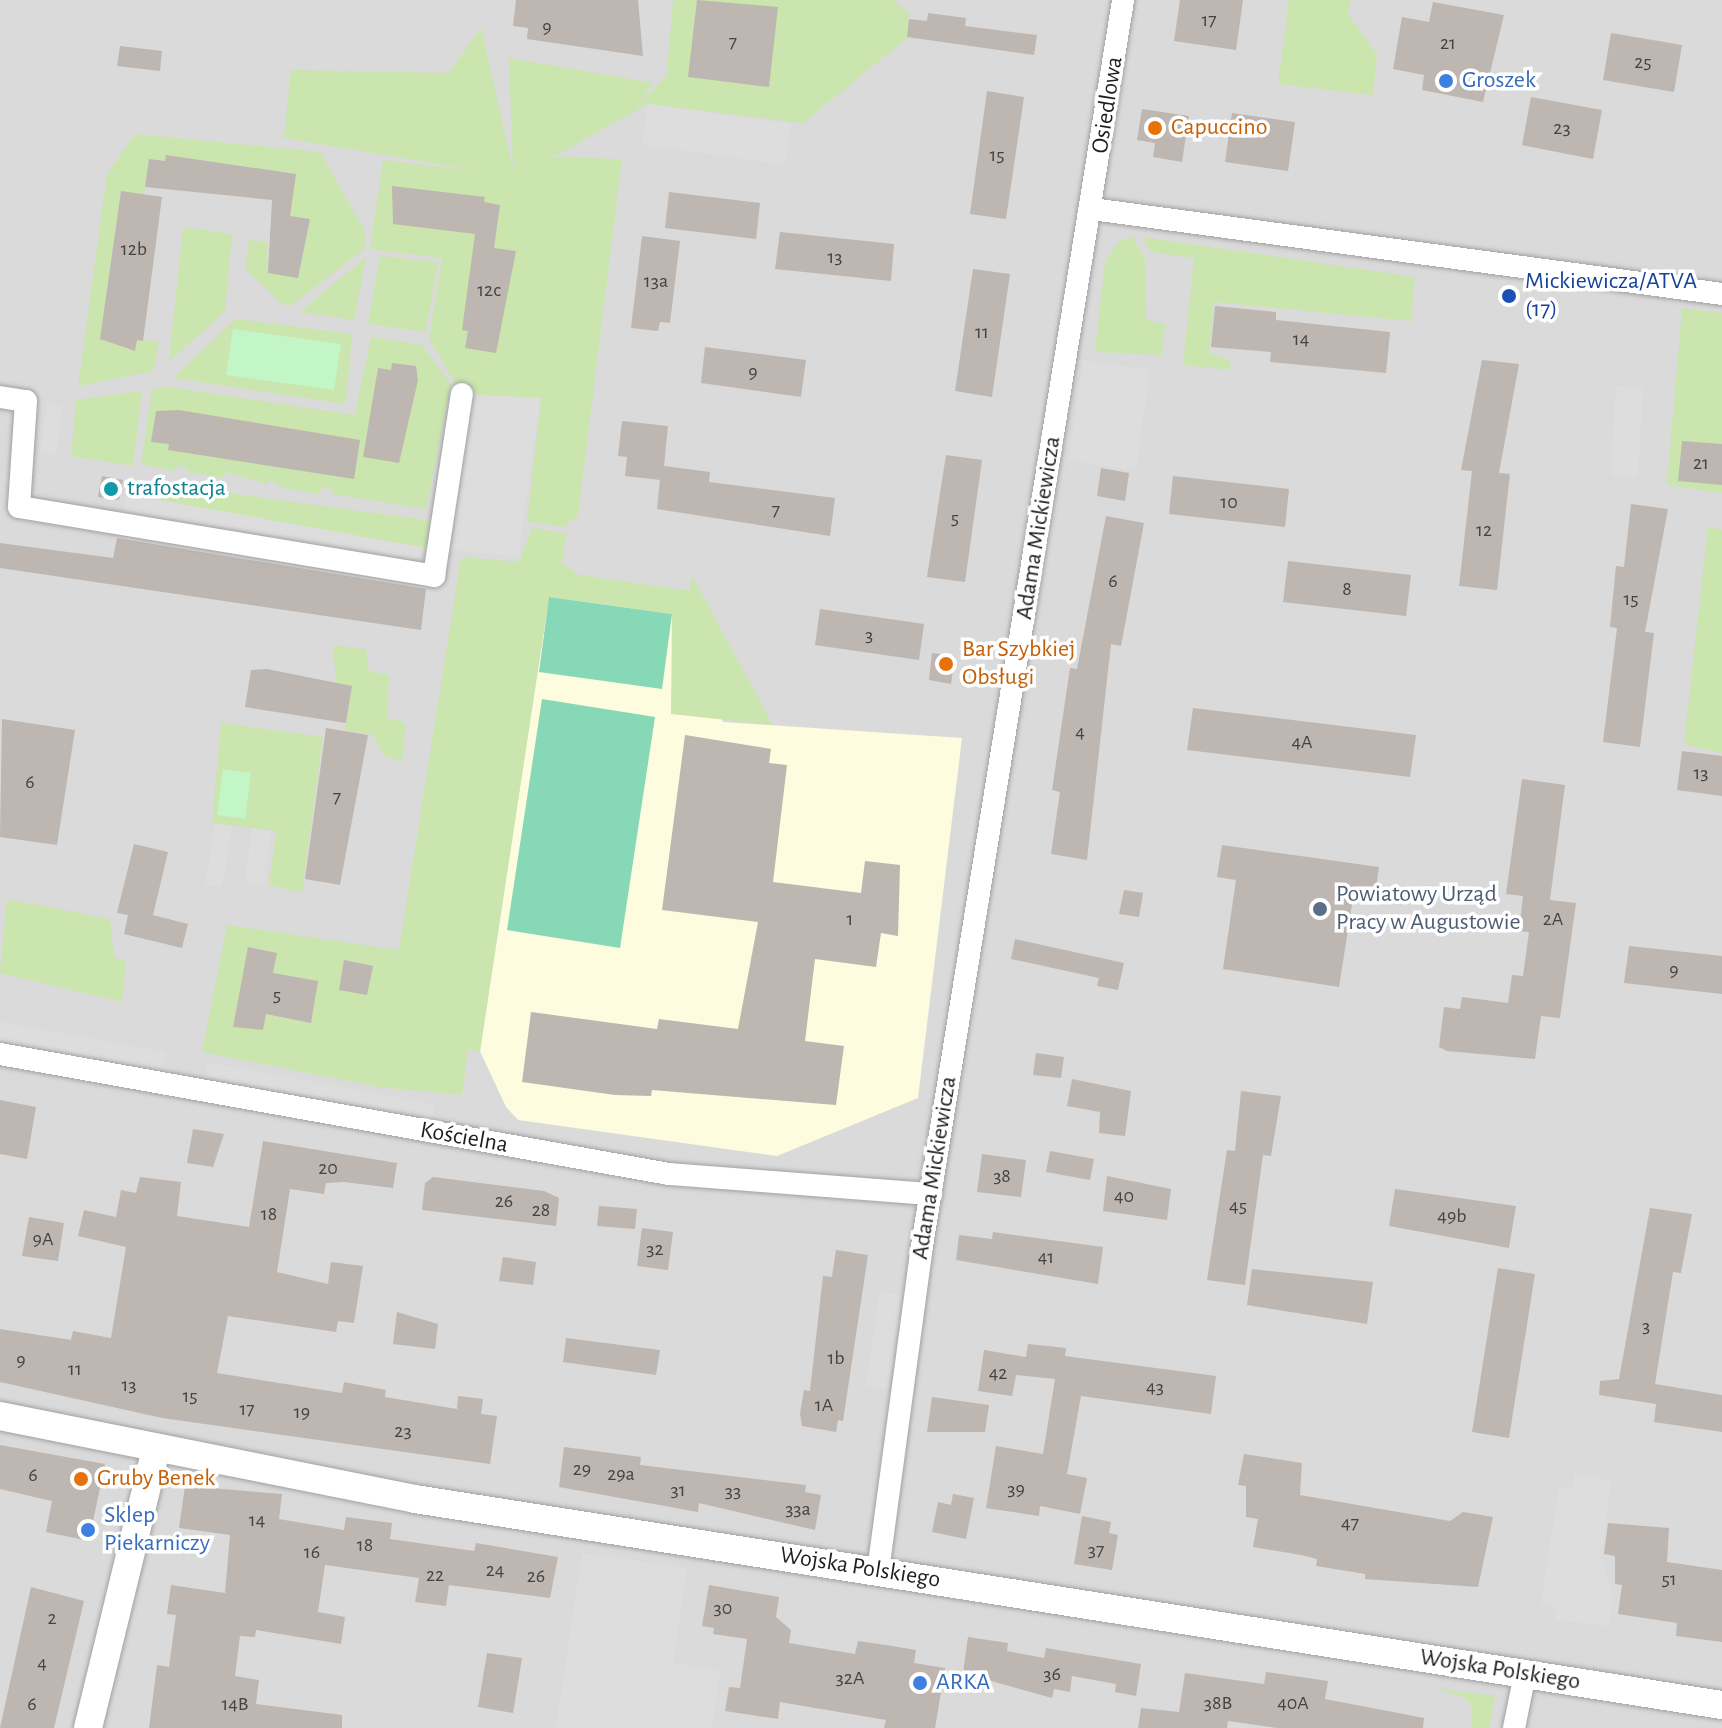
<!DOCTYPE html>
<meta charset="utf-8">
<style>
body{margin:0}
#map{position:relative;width:1722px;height:1728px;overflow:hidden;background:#eeeae4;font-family:"Alegreya Sans",sans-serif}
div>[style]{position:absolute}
.residential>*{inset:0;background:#dbdada}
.education>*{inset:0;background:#fdfcde}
.grass>*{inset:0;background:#cae5ad}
.park>*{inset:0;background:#c3f6c6}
.pitch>*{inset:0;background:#86d8b7}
.parking>*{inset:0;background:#ddd}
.building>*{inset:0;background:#beb6b1}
.roads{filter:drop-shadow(0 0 2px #a1a1a1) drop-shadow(0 0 2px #a1a1a1)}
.minor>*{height:22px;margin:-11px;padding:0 11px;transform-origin:11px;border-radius:11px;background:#fff}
.tertiary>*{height:28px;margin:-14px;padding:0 14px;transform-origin:14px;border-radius:14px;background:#fff}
.dots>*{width:22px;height:22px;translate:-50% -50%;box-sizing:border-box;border:4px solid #fff;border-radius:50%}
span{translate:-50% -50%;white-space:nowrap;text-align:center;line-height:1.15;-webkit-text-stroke:7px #fff;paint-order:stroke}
.number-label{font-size:20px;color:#454342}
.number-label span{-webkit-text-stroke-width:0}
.shop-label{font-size:24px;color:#366cbe}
.left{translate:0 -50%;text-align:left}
.street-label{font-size:24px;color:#1d1d1d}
.food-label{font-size:24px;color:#c56008}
.transit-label{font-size:24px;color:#164399}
.culture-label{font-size:24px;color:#0d838f}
.service-label{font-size:24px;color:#4e5e75}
</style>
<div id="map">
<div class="residential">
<div style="clip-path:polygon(0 0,1722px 0,1722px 1728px,0 1728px)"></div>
</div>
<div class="education">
<div style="clip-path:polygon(549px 597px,677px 601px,723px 722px,962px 738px,918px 1098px,777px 1156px,518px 1120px,506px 1107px,480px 1051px)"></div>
</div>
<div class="grass">
<div style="clip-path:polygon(673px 0,893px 0,909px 14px,907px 38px,803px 123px,648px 104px,553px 157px,622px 159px,578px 516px,563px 527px,527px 521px,541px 398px,462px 394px,429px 339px,442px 258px,370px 249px,383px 160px,485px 172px,284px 138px,291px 70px,449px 73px,481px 27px,513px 170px,509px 58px,653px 83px,634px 111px,667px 74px)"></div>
<div style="clip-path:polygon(1289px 0,1351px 0,1348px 14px,1377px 55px,1373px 95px,1278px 84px)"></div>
<div style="clip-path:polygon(135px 134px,320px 152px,365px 231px,365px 248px,291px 306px,282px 304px,245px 268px,249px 240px,267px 242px,269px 273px,298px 277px,310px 219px,290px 216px,295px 174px,167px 155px,165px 161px,149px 159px,144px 195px,121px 192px,100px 339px,135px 351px,137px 340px,159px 341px,154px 371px,78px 386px,107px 174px)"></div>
<div style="clip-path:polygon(183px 227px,232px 234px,225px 312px,169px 361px)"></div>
<div style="clip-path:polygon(1132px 236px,1145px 259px,1146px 320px,1165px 324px,1162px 355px,1095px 352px,1105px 262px,1118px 242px)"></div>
<div style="clip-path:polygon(1142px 237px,1415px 277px,1411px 321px,1214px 302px,1209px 353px,1231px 361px,1228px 370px,1183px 365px,1194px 258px,1151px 252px)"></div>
<div style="clip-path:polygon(380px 256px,438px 262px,426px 332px,368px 324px)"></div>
<div style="clip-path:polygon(366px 257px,354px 320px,300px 312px)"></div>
<div style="clip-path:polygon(1682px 308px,1722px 313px,1722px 493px,1667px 485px)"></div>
<div style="clip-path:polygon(236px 319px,352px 334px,346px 404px,173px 378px)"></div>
<div style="clip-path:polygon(371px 337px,422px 345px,451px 384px,426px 509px,332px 494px,334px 489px,319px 488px,319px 494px,281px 487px,270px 479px,268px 484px,225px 472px,222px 478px,190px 472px,179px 464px,174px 471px,141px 464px,152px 390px,163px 386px,355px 415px)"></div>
<div style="clip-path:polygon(142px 391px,133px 466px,71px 456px,76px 400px)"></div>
<div style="clip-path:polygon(138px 481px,440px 522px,426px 548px,135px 498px)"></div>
<div style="clip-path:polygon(1708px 527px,1722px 530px,1722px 753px,1684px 744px)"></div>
<div style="clip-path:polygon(532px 528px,566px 533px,562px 563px,579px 575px,690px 591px,692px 576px,773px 725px,671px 714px,672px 614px,549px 597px,480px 1051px,468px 1050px,462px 1095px,379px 1087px,202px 1052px,227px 925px,399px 950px,461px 557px,519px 562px)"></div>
<div style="clip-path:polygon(333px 645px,366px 649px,369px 671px,389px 675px,387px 718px,406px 723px,402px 762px,384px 756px,372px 734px,345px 731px,352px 687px,336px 684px)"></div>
<div style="clip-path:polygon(221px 723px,323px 737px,302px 893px,269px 885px,276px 831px,212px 823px)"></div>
<div style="clip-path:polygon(7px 899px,110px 919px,114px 957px,126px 962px,122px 1002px,0 973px)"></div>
<div style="clip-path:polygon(1437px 1688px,1495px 1696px,1489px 1728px,1471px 1728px,1473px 1709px,1466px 1699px)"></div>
</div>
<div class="park">
<div style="clip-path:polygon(233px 329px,341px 344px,334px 390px,226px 375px)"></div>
<div style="clip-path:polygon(223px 769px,251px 773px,245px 819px,217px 815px)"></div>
</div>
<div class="pitch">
<div style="clip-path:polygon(549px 597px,672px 614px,662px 689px,539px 672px)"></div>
<div style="clip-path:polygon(542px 699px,655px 717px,620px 948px,507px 930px)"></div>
</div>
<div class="parking">
<div style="clip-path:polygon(648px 104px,791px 124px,785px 165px,642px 145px)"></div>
<div style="clip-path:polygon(1083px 360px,1150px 370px,1136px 470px,1068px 460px)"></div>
<div style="clip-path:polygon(1616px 386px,1643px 387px,1638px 477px,1611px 475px)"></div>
<div style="clip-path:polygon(462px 394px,541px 398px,518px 556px,439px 549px)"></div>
<div style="clip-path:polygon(47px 403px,62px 406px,56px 455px,40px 452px)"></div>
<div style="clip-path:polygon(127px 494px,426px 548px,416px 561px,124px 512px)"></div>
<div style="clip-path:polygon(215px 823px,232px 826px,222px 887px,205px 885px)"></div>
<div style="clip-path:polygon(252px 828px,271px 831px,264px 885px,245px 883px)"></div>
<div style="clip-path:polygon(0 1022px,165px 1052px,161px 1073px,0 1043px)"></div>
<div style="clip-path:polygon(207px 1062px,434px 1104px,431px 1123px,205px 1080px)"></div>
<div style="clip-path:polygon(880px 1292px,902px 1295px,889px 1389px,866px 1386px)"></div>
<div style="clip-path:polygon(1575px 1473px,1611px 1481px,1601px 1557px,1613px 1596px,1609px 1626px,1555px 1620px,1556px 1607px,1541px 1603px,1559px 1487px,1572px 1489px)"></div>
<div style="clip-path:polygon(582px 1553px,687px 1568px,673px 1663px,720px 1671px,712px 1728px,556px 1728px)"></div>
</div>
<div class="building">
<div style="clip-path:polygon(516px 0,638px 0,643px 56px,527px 39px,528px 28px,513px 26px)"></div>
<div style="clip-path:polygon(697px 0,778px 7px,769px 87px,688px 77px)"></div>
<div style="clip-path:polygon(1180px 0,1243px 0,1236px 50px,1174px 41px)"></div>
<div style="clip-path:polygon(1433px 2px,1504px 15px,1483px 102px,1422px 90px,1424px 75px,1393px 69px,1402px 17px,1429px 22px)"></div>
<div style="clip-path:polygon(928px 13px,966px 18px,965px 26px,1037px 35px,1034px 55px,907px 37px,909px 19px,927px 21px)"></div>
<div style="clip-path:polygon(1611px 33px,1682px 45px,1674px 92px,1603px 80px)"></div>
<div style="clip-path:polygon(120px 46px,162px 51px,160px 71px,117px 66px)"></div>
<div style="clip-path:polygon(987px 91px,1024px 97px,1006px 219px,970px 214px)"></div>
<div style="clip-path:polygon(1531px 97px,1602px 110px,1593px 159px,1522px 145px)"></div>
<div style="clip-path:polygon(1142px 109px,1189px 116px,1182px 162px,1153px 157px,1155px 143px,1137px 140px)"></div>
<div style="clip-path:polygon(1232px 113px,1295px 122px,1288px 171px,1225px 162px)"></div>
<div style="clip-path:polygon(166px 155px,296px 174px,290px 216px,310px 219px,298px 278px,268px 273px,272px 200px,145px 187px,149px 159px,165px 161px)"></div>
<div style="clip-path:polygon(392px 186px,485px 197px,484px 202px,500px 205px,494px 248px,516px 251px,496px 353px,465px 348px,468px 331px,462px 330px,475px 234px,393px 224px)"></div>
<div style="clip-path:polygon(121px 191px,162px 197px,143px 341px,137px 340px,135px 351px,100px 339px)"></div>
<div style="clip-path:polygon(669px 192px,760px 203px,756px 239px,665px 228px)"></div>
<div style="clip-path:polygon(780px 232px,894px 244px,891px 281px,775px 269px)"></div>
<div style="clip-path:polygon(642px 236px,680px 241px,670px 323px,660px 322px,658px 331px,631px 328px)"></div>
<div style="clip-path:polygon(973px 269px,1010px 274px,992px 397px,955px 391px)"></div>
<div style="clip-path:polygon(1215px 306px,1276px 312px,1276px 320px,1390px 332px,1386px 373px,1270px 362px,1271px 352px,1211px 347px)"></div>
<div style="clip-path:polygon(705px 347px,806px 360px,801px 397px,701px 383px)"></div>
<div style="clip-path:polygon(1482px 360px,1519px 364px,1499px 473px,1510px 474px,1497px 590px,1459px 586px,1472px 471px,1461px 470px)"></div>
<div style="clip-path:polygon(392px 363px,416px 366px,418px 380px,399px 463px,363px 457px,378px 368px,391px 370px)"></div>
<div style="clip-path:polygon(179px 410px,360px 440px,354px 479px,168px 450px,169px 444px,151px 442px,156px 411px)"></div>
<div style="clip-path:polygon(622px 421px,668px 426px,664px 466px,710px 472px,709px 482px,835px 498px,830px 536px,657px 509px,660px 480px,625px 476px,627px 457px,618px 456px)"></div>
<div style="clip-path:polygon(1682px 441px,1722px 444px,1722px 485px,1678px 481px)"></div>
<div style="clip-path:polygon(946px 455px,982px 460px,965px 582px,927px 577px)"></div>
<div style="clip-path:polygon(1101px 468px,1129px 473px,1125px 501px,1097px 496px)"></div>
<div style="clip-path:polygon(102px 476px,123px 480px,119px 500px,98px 497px)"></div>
<div style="clip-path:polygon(1173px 476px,1289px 489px,1285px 527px,1169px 514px)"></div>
<div style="clip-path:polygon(1631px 504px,1668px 509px,1645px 632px,1654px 633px,1640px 747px,1603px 742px,1617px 628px,1610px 627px,1616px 566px,1624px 567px)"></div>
<div style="clip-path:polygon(1106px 516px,1144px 523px,1121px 646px,1111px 644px,1087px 860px,1051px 854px,1060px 792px,1052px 790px,1070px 668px,1077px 669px)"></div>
<div style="clip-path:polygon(117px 538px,426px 589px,421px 630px,0 568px,0 543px,113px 558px)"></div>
<div style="clip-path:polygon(1288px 561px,1411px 575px,1406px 616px,1283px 602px)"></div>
<div style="clip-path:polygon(820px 609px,924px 624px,919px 660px,815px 645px)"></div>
<div style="clip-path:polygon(932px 653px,955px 656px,951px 684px,929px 680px)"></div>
<div style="clip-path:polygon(267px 669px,352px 686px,346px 723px,245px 707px,251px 670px)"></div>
<div style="clip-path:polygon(1193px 708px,1416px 735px,1410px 777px,1187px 750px)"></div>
<div style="clip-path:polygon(2px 719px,75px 730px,57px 845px,0 837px)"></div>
<div style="clip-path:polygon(326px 728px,368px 735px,340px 885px,305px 879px)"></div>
<div style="clip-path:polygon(685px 735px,771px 749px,769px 763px,787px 765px,773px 882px,861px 893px,865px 861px,900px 865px,898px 936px,881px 933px,876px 967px,815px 959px,805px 1041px,844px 1046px,836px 1105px,652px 1090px,651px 1096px,615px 1095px,522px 1082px,531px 1012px,657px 1029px,659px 1019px,738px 1029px,758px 922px,662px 910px)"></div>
<div style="clip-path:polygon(1682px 751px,1722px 756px,1722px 796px,1677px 790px)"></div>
<div style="clip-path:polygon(1522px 779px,1565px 785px,1550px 900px,1576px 903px,1560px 1018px,1541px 1016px,1535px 1059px,1447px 1051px,1439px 1047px,1444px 1007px,1460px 1009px,1462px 997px,1508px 1003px,1512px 975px,1523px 976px,1529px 932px,1519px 931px,1523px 896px,1506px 894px)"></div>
<div style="clip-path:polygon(134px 844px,168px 852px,153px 915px,188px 924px,182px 948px,124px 934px,128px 915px,117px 913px)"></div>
<div style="clip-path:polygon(1222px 845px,1379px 867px,1374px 901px,1353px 898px,1339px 987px,1223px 969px,1236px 880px,1217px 877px)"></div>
<div style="clip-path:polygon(1124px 890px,1143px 893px,1139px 917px,1119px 914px)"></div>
<div style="clip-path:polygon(1015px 939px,1124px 963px,1118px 990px,1097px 986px,1099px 978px,1011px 959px)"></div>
<div style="clip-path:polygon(1629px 946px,1722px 956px,1722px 994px,1624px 983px)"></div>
<div style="clip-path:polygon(248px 947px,277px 953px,273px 973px,318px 981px,311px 1023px,266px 1014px,263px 1030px,233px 1027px)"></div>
<div style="clip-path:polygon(344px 960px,373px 966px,367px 995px,339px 990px)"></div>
<div style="clip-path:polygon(1036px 1053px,1064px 1057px,1061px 1078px,1033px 1075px)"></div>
<div style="clip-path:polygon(1072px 1079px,1131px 1091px,1125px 1136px,1099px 1133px,1100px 1112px,1067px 1106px)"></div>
<div style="clip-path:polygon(1241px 1091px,1281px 1096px,1271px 1156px,1263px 1155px,1245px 1285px,1207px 1280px,1227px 1150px,1235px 1151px)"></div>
<div style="clip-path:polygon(0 1100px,36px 1107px,27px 1159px,0 1154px)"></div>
<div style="clip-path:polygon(193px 1129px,224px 1134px,213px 1167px,187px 1163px)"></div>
<div style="clip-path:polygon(263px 1141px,397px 1163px,393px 1188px,344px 1182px,326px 1183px,324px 1194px,290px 1189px,277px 1272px,328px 1284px,331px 1262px,363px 1266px,354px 1323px,338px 1321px,336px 1332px,228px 1316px,217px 1373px,342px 1393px,344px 1382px,386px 1390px,385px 1397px,457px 1409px,458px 1396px,483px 1399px,481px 1414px,497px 1416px,490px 1464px,162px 1418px,0 1382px,0 1329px,71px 1340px,73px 1331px,111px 1338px,126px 1247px,78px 1236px,84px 1210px,116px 1217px,121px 1190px,136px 1193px,140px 1177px,181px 1182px,177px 1216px,249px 1227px)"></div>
<div style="clip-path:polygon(1050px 1151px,1094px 1159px,1090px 1180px,1046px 1172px)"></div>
<div style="clip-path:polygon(982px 1154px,1026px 1160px,1021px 1197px,977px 1192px)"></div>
<div style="clip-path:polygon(1107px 1176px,1171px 1189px,1167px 1220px,1103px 1211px)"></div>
<div style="clip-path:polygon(433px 1177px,544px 1191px,559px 1198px,556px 1226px,422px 1210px,425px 1183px)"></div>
<div style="clip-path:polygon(1395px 1189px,1516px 1206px,1509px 1248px,1389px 1226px)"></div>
<div style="clip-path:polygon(599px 1206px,637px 1209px,635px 1229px,597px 1226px)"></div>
<div style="clip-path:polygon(1650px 1208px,1692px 1214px,1681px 1273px,1673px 1272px,1655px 1384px,1722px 1395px,1722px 1432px,1654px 1422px,1656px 1404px,1599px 1395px,1600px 1381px,1619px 1379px)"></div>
<div style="clip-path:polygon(29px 1217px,64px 1223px,58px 1261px,22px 1256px)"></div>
<div style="clip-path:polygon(642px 1228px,673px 1232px,668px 1270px,637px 1266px)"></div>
<div style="clip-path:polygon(993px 1232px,1103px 1247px,1098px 1284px,956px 1260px,959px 1235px,992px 1239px)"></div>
<div style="clip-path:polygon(836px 1250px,868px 1255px,843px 1421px,838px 1420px,836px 1432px,802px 1426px,800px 1414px,804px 1390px,810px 1391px,823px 1276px,832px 1277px)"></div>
<div style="clip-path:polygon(503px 1257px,536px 1262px,533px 1285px,499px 1281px)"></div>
<div style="clip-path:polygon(1498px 1268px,1535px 1274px,1509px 1438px,1472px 1432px)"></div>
<div style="clip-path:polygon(1252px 1269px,1373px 1282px,1367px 1324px,1247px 1305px)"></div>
<div style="clip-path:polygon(397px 1312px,438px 1324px,435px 1349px,393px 1344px)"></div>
<div style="clip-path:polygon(566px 1338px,660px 1350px,656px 1375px,563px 1362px)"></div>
<div style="clip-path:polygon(1028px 1344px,1066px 1348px,1065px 1356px,1216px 1376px,1211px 1414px,1081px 1396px,1067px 1474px,1087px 1478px,1080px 1514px,1040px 1506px,1039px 1516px,986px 1508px,996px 1446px,1043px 1454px,1055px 1379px,1016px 1375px,1012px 1396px,978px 1391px,984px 1350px,1026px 1357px)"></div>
<div style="clip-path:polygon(932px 1397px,989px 1405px,985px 1432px,927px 1432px)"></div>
<div style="clip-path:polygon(0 1445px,105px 1464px,89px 1541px,46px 1532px,52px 1501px,0 1489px)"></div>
<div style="clip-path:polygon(564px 1447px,641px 1457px,640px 1465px,806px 1485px,805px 1492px,821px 1495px,815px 1530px,699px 1503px,698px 1512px,559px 1487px)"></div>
<div style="clip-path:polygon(1244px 1454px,1302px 1463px,1300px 1495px,1450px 1521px,1463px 1512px,1493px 1517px,1478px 1587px,1365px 1579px,1365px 1574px,1316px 1566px,1317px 1559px,1301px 1555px,1253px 1547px,1258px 1519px,1246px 1517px,1246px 1486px,1238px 1485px)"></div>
<div style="clip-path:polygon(185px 1486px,282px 1494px,279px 1519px,344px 1530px,346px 1517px,392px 1523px,390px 1539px,474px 1551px,476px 1543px,558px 1557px,550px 1598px,449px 1585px,446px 1606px,415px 1602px,419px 1578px,325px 1565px,318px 1612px,345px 1617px,341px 1644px,256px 1630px,255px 1637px,240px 1636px,235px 1676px,259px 1680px,256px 1704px,342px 1715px,342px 1728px,149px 1728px,157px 1665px,169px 1667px,176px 1615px,167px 1614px,171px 1585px,225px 1593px,230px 1535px,179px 1528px)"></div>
<div style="clip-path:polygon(953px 1494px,974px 1498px,966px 1539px,932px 1532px,938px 1502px,951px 1505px)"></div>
<div style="clip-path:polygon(1082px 1516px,1111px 1522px,1109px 1533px,1118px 1535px,1112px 1570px,1074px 1564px)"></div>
<div style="clip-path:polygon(1608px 1523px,1669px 1528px,1667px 1562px,1722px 1570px,1722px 1642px,1676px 1636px,1677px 1623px,1618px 1614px,1622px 1585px,1615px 1584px,1615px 1556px,1604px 1554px)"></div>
<div style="clip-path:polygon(709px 1585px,779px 1597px,776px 1617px,791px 1630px,789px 1643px,855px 1654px,858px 1641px,886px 1645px,916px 1650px,914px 1663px,945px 1668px,935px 1728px,884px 1728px,886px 1720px,780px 1702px,778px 1719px,725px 1711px,729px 1687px,740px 1688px,747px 1639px,713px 1634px,714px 1628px,702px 1626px)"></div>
<div style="clip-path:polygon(31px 1587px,84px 1601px,54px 1728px,0 1728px)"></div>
<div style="clip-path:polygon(968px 1637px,1008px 1643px,1007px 1651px,1044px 1658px,1046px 1648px,1141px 1664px,1136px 1696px,1115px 1692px,1116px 1684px,1072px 1676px,1070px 1692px,1054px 1689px,1052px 1698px,963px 1673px)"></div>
<div style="clip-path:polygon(487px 1653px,522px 1658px,513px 1713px,478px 1707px)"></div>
<div style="clip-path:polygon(1266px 1672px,1328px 1681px,1325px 1699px,1424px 1718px,1423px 1728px,1277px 1728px,1228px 1721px,1227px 1728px,1138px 1728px,1141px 1708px,1179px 1712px,1185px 1673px,1264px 1684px)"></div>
</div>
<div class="roads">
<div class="minor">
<div style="left:1092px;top:209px;width:636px;rotate:7.68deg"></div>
<div style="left:0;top:397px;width:26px;rotate:9deg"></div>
<div style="left:26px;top:401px;width:106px;rotate:93.8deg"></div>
<div style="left:19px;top:507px;width:421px;rotate:9.4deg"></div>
<div style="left:434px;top:576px;width:184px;rotate:-81.3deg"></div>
<div style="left:0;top:1054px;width:680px;rotate:10.17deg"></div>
<div style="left:669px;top:1174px;width:263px;rotate:4.4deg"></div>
<div style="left:878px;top:1571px;width:322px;rotate:-82.3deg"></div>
<div style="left:921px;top:1252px;width:1268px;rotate:-80.83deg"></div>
<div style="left:1514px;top:1728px;width:55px;rotate:-78.5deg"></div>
</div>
<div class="tertiary">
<div style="left:0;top:1416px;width:423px;rotate:11.3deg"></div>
<div style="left:415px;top:1499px;width:1323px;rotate:8.96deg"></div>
<div style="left:88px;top:1728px;width:288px;rotate:-76.3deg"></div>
</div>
</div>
<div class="dots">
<div style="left:1446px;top:81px;background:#3f7fe0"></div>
<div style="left:1155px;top:128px;background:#e8710a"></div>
<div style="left:1509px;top:296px;background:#1a4fb4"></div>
<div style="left:111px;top:489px;background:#0f9aa8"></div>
<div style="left:946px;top:664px;background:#e8710a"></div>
<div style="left:1320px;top:909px;background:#5c6f8a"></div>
<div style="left:81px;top:1479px;background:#e8710a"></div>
<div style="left:88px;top:1530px;background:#3f7fe0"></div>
<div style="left:920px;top:1683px;background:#3f7fe0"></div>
</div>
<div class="number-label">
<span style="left:1209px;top:20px">17</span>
<span style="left:547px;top:27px">9</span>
<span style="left:733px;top:42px">7</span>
<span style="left:1448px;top:43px">21</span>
<span style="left:1643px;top:62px">25</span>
<span style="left:1562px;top:128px">23</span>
<span style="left:997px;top:155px">15</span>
<span style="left:134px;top:249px">12b</span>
<span style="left:835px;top:257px">13</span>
<span style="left:656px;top:281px">13a</span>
<span style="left:489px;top:290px">12c</span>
<span style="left:982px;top:332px">11</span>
<span style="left:1301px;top:339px">14</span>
<span style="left:753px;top:372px">9</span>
<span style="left:1701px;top:463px">21</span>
<span style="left:1229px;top:502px">10</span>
<span style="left:776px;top:510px">7</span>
<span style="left:955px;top:518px">5</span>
<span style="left:1484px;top:530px">12</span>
<span style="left:1113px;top:581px">6</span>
<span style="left:1347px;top:589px">8</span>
<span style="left:1631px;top:599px">15</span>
<span style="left:869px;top:635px">3</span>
<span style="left:1080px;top:732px">4</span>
<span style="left:1302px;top:742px">4A</span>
<span style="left:1701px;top:773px">13</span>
<span style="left:30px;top:782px">6</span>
<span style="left:337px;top:797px">7</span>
<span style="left:850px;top:919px">1</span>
<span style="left:1553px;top:919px">2A</span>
<span style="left:1674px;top:970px">9</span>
<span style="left:277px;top:995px">5</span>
<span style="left:328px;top:1168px">20</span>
<span style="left:1002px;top:1176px">38</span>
<span style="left:1124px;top:1196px">40</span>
<span style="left:504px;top:1201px">26</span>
<span style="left:1238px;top:1206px">45</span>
<span style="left:541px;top:1210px">28</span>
<span style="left:269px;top:1214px">18</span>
<span style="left:1452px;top:1216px">49b</span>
<span style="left:43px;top:1239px">9A</span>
<span style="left:655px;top:1249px">32</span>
<span style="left:1046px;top:1257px">41</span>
<span style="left:1646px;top:1326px">3</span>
<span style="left:836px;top:1358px">1b</span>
<span style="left:21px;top:1360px">9</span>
<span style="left:75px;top:1369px">11</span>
<span style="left:998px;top:1373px">42</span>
<span style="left:129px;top:1385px">13</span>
<span style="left:1155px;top:1387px">43</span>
<span style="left:190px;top:1396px">15</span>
<span style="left:824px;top:1405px">1A</span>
<span style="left:247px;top:1409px">17</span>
<span style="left:302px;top:1412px">19</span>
<span style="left:403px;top:1431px">23</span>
<span style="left:582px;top:1469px">29</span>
<span style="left:621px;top:1474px">29a</span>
<span style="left:33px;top:1475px">6</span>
<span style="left:1016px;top:1489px">39</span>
<span style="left:678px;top:1490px">31</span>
<span style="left:733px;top:1491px">33</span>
<span style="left:798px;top:1509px">33a</span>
<span style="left:257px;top:1520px">14</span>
<span style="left:1350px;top:1523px">47</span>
<span style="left:365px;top:1545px">18</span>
<span style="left:1096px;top:1550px">37</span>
<span style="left:312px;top:1552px">16</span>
<span style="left:495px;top:1570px">24</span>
<span style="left:435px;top:1575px">22</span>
<span style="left:536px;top:1576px">26</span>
<span style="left:1669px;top:1579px">51</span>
<span style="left:723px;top:1608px">30</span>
<span style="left:52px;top:1618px">2</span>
<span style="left:42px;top:1663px">4</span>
<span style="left:1052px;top:1674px">36</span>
<span style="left:850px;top:1678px">32A</span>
<span style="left:1218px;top:1703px">38B</span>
<span style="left:1293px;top:1703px">40A</span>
<span style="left:32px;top:1704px">6</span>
<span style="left:235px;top:1704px">14B</span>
</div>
<div class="shop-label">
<span class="left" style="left:1462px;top:81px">Groszek</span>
<span class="left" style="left:104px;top:1530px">Sklep<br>Piekarniczy</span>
<span class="left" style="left:936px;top:1683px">ARKA</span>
</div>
<div class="street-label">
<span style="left:1108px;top:105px;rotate:-81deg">Osiedlowa</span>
<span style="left:1039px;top:528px;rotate:-81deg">Adama Mickiewicza</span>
<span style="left:464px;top:1138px;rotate:10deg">Kościelna</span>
<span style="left:935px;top:1168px;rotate:-81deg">Adama Mickiewicza</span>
<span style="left:860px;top:1568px;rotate:9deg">Wojska Polskiego</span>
<span style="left:1500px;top:1670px;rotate:9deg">Wojska Polskiego</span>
</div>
<div class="food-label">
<span class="left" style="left:1171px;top:128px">Capuccino</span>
<span class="left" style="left:962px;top:664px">Bar Szybkiej<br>Obsługi</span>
<span class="left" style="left:97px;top:1479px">Gruby Benek</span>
</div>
<div class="transit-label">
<span class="left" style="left:1525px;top:296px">Mickiewicza/ATVA<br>(17)</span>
</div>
<div class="culture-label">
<span class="left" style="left:127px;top:489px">trafostacja</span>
</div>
<div class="service-label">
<span class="left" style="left:1336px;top:909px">Powiatowy Urząd<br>Pracy w Augustowie</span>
</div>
</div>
